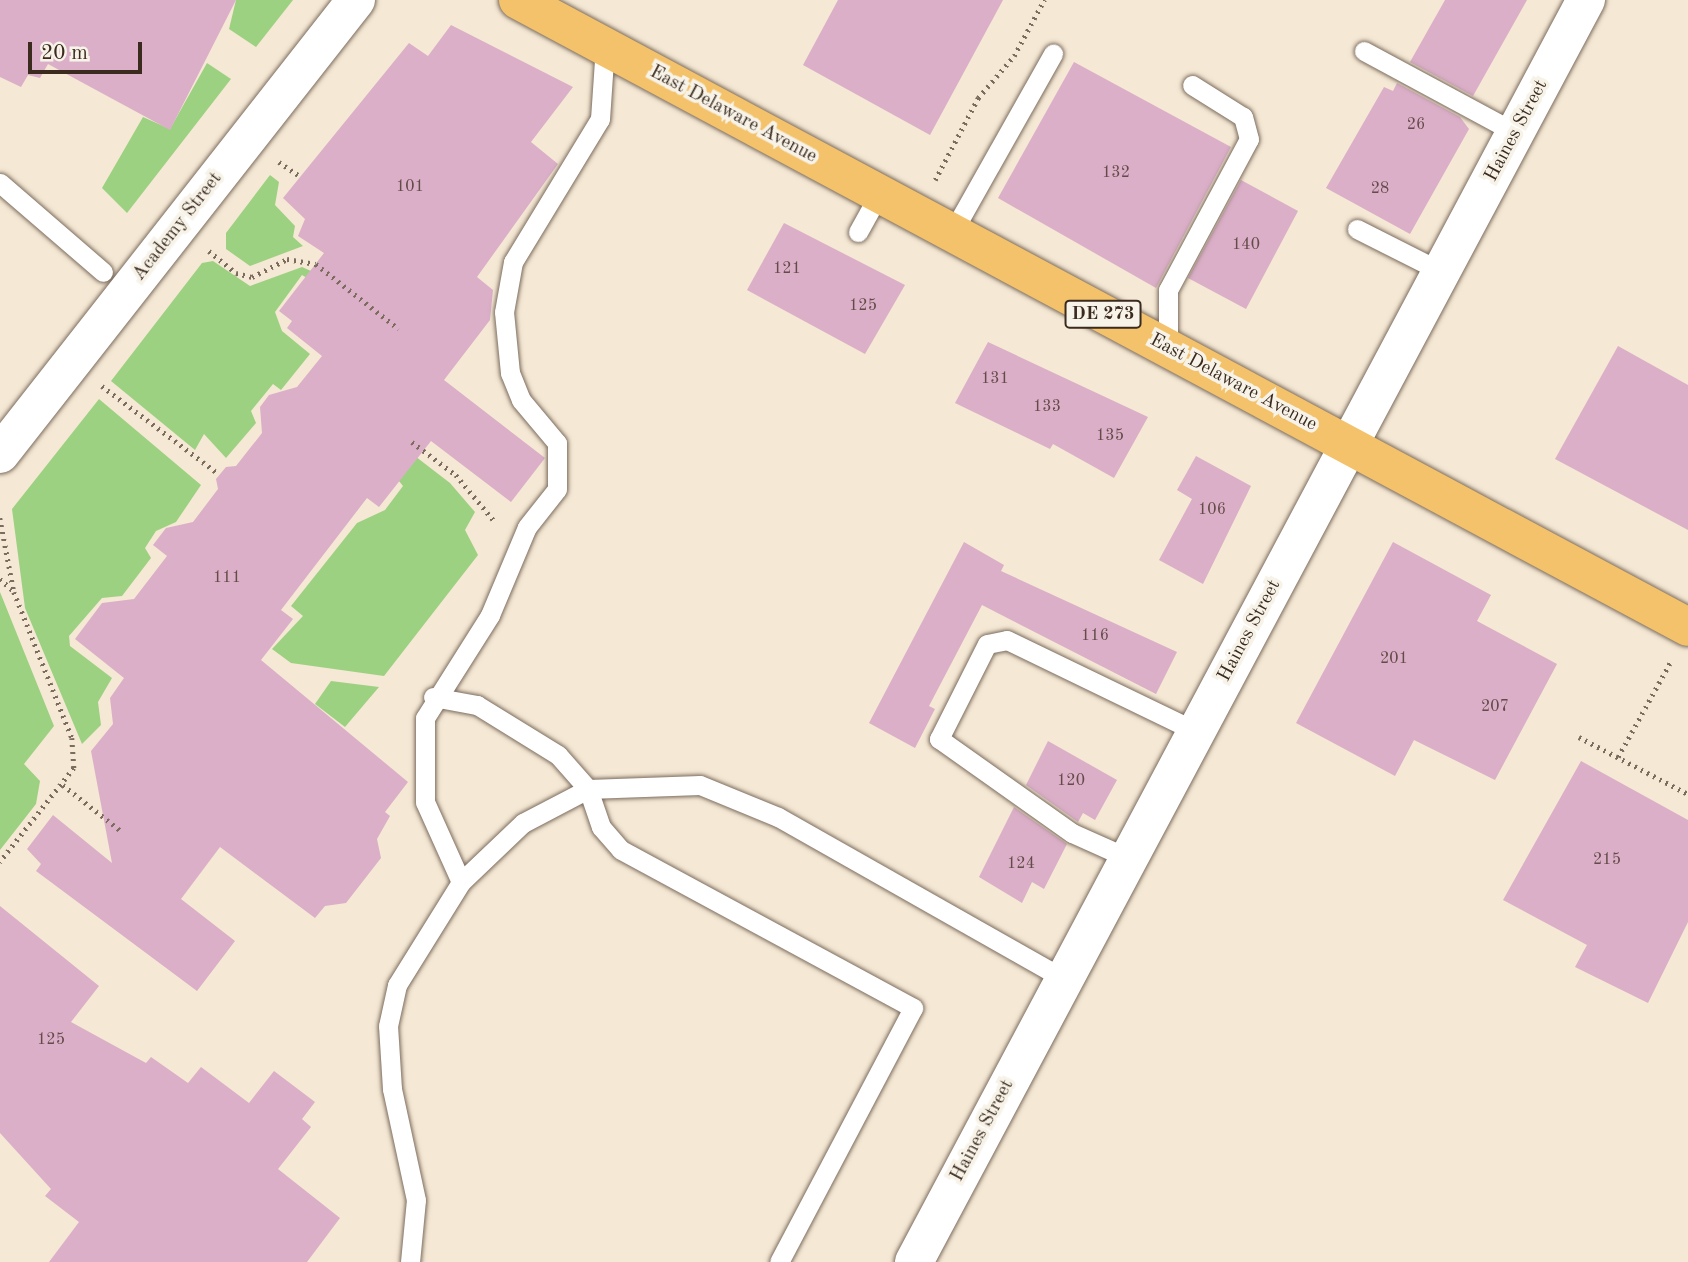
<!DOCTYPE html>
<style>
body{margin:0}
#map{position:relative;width:1688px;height:1262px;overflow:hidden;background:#f5e8d4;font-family:"Old Standard TT",serif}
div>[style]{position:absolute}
.green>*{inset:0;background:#9dd182}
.building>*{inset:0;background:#dbafc8}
.path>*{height:4.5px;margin-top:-2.25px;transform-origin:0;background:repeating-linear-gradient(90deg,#7c6c5e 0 2px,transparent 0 7px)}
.roads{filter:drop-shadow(0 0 2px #7c6c5e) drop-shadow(0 0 2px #7c6c5e)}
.service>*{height:19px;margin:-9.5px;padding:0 9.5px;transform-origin:9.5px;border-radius:9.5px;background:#fff}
.minor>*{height:38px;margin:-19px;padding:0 19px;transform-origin:19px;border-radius:19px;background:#fff}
.primary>*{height:38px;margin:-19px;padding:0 19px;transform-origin:19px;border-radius:19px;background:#f3c26a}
span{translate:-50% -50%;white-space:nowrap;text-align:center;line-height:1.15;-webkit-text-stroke:7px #f7f3e8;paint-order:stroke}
.number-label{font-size:16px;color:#634b48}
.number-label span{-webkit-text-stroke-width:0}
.shield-label span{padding:2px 5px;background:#f7f3e8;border:2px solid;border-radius:5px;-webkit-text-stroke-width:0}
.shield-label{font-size:18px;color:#3b2a1e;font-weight:700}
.street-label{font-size:19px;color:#3b2a1e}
.scale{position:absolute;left:28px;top:42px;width:114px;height:32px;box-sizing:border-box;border:4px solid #3b2a1e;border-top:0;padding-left:9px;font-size:21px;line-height:24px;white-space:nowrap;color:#3b2a1e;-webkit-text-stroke:5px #f7f3e8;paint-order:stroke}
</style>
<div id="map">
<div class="green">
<div style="clip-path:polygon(236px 0,293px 0,256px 47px,229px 29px)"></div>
<div style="clip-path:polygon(207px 63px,231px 79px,127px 213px,102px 188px,143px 117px,170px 129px)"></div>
<div style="clip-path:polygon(270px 175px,279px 182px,275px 205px,295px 226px,293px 237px,303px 246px,250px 266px,226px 249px,226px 233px)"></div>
<div style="clip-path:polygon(213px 261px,250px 286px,302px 267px,320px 275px,315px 283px,302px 275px,275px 312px,282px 331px,310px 354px,281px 390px,273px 384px,251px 411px,256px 423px,226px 458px,204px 434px,195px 450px,111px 381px,202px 263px)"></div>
<div style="clip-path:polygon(99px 399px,201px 485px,176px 522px,156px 531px,145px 548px,151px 558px,122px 596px,102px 598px,69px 636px,70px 646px,112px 678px,98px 702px,101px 725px,82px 744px,25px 608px,12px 509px)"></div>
<div style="clip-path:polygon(411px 453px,450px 483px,475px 512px,465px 530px,478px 555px,384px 676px,291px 663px,272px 649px,303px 616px,291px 606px,357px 523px,385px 510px,403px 486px,394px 475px)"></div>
<div style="clip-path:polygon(0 592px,54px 726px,24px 764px,40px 781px,36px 804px,0 850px)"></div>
<div style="clip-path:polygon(331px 681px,379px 687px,345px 727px,315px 704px)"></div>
</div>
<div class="building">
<div style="clip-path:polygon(0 0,236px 0,170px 130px,48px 64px,40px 78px,28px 75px,21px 87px,0 77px)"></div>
<div style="clip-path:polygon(838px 0,1003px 0,930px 135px,803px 65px)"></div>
<div style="clip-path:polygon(1445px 0,1527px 0,1473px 96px,1410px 62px)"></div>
<div style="clip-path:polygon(451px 25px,573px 87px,531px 142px,558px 164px,477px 277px,493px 290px,490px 320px,444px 380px,545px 458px,511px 502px,431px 441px,379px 507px,367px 498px,281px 610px,293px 619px,261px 660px,408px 782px,385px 812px,390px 816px,377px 839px,381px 858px,346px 903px,325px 906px,315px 918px,220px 847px,181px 899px,235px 941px,197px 991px,36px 871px,41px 864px,27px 849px,53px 815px,112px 863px,91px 751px,113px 724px,110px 698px,124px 678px,75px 639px,102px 603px,134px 599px,167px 556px,153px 545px,166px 528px,193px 522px,218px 489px,216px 479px,226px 467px,236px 466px,262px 433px,260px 407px,269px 395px,297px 387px,322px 356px,287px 328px,292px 321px,279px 311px,324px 253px,298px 236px,305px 219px,283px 198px,409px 43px,428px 56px)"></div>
<div style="clip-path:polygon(1074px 62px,1231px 147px,1156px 288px,998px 198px)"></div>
<div style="clip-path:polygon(1397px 83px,1460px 117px,1469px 129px,1410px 234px,1326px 188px,1384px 87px,1393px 91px)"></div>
<div style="clip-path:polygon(1241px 180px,1298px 211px,1246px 309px,1188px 278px)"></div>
<div style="clip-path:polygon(784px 223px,905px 285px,865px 354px,747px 290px)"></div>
<div style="clip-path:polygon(988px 342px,1148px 417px,1114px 478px,1053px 444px,1050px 449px,955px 403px)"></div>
<div style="clip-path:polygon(1618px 346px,1688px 385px,1688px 530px,1555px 459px)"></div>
<div style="clip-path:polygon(1196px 456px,1251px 486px,1203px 584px,1159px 560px,1192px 499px,1177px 490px)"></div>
<div style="clip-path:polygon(964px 542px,1004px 565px,1001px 571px,1177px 652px,1156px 694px,982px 605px,929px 706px,935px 709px,915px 748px,869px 723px)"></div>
<div style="clip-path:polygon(1393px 542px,1491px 595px,1477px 621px,1557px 664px,1495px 780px,1414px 740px,1395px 776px,1296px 723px)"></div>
<div style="clip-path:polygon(1048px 741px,1117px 780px,1095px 820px,1083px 813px,1078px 822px,1026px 785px)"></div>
<div style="clip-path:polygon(1581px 761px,1688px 820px,1688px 922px,1648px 1003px,1575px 967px,1587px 945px,1503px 900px)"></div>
<div style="clip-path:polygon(1014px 807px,1067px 844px,1044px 889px,1032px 882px,1022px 903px,979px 877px)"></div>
<div style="clip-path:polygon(0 906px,99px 986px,71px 1022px,146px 1063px,151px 1057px,188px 1083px,201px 1067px,249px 1103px,274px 1071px,315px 1102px,302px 1119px,311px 1127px,278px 1169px,340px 1218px,307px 1262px,49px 1262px,79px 1222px,45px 1196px,51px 1189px,0 1133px)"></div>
</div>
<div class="path">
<div style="left:279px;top:162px;width:23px;rotate:34deg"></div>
<div style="left:935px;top:180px;width:93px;rotate:-62.3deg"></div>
<div style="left:978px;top:98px;width:55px;rotate:-49.4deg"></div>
<div style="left:1014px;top:56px;width:64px;rotate:-61.8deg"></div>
<div style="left:209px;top:251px;width:35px;rotate:39deg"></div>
<div style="left:236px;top:273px;width:16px;rotate:14deg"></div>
<div style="left:252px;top:277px;width:39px;rotate:-27deg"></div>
<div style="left:287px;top:259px;width:29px;rotate:10deg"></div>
<div style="left:316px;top:264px;width:105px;rotate:38.1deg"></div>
<div style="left:102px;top:386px;width:143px;rotate:37deg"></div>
<div style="left:412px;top:442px;width:55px;rotate:36.9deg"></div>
<div style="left:456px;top:475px;width:62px;rotate:50.2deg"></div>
<div style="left:0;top:518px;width:75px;rotate:79.3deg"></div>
<div style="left:14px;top:592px;width:157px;rotate:68.3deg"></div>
<div style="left:72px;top:738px;width:30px;rotate:86deg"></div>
<div style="left:74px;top:768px;width:120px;rotate:128.2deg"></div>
<div style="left:0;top:579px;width:18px;rotate:41deg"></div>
<div style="left:1579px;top:737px;width:123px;rotate:27.6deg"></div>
<div style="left:1618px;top:757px;width:110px;rotate:-61.1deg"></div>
<div style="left:63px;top:785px;width:74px;rotate:38.4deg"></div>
</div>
<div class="roads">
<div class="service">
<div style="left:1364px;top:51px;width:173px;rotate:28.3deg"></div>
<div style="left:0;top:183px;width:136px;rotate:40.8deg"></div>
<div style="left:1357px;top:229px;width:95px;rotate:26.8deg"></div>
<div style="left:858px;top:232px;width:43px;rotate:-61.1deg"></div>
<div style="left:952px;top:233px;width:206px;rotate:-60.6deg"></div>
<div style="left:1168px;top:349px;width:59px;rotate:-90deg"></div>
<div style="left:1168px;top:290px;width:171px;rotate:-61.8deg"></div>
<div style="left:1249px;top:139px;width:23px;rotate:-105deg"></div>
<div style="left:1243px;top:117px;width:60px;rotate:-147.9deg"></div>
<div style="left:433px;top:697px;width:45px;rotate:10.3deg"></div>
<div style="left:477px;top:705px;width:95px;rotate:31.7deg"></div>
<div style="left:558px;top:755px;width:45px;rotate:48.6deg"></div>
<div style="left:588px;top:789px;width:40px;rotate:71.1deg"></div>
<div style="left:601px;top:827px;width:30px;rotate:49deg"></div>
<div style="left:621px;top:850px;width:332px;rotate:28.4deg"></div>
<div style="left:913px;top:1008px;width:287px;rotate:117.8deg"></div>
<div style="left:1128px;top:858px;width:61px;rotate:-155.9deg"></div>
<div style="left:1072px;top:833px;width:163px;rotate:-144.7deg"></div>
<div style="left:939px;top:739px;width:106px;rotate:-63.2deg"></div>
<div style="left:987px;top:644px;width:20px;rotate:-11deg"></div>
<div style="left:1007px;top:640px;width:211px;rotate:25.8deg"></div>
<div style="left:461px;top:882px;width:88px;rotate:-114.2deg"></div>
<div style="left:425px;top:802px;width:84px;rotate:-90deg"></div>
<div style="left:425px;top:718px;width:122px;rotate:-57.7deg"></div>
<div style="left:490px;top:615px;width:95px;rotate:-67.2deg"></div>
<div style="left:527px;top:527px;width:48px;rotate:-51.7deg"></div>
<div style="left:557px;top:489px;width:46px;rotate:-90deg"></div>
<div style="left:557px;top:443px;width:56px;rotate:-129.9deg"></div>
<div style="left:521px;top:400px;width:29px;rotate:-112deg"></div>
<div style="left:510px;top:373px;width:61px;rotate:-95.6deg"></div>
<div style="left:504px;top:312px;width:51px;rotate:-79.8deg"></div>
<div style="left:513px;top:262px;width:167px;rotate:-58.7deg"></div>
<div style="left:600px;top:119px;width:73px;rotate:-86.1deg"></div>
<div style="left:410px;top:1262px;width:62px;rotate:-84.5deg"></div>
<div style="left:416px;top:1200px;width:114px;rotate:-102.2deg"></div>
<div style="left:392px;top:1089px;width:63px;rotate:-93.6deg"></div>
<div style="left:388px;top:1026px;width:42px;rotate:-77.6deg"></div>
<div style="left:397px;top:985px;width:121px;rotate:-58.1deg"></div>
<div style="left:461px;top:882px;width:86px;rotate:-43.6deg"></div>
<div style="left:523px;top:823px;width:73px;rotate:-27.6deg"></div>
<div style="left:588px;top:789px;width:112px;rotate:-2deg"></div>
<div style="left:700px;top:785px;width:84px;rotate:22.3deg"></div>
<div style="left:778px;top:817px;width:329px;rotate:29.5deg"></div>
</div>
<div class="minor">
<div style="left:0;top:454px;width:577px;rotate:-51.9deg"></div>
<div style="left:914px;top:1262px;width:1430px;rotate:-61.97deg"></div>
</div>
<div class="primary">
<div style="left:518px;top:0;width:1327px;rotate:28.19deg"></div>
</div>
</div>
<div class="number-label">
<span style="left:1416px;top:125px">26</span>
<span style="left:1116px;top:173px">132</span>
<span style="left:410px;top:187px">101</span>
<span style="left:1380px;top:189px">28</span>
<span style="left:1246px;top:245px">140</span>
<span style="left:787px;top:269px">121</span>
<span style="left:863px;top:306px">125</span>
<span style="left:995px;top:379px">131</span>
<span style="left:1047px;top:407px">133</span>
<span style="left:1110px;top:436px">135</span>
<span style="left:1212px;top:510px">106</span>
<span style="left:227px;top:578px">111</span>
<span style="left:1095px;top:636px">116</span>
<span style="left:1394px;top:659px">201</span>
<span style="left:1495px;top:707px">207</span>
<span style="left:1071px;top:781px">120</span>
<span style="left:1607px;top:860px">215</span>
<span style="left:1021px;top:864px">124</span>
<span style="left:51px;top:1040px">125</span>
</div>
<div class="shield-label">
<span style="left:1103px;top:314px">DE 273</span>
</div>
<div class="street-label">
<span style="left:733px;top:115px;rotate:28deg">East Delaware Avenue</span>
<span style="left:1517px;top:131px;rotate:-62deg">Haines Street</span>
<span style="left:178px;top:227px;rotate:-52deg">Academy Street</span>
<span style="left:1233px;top:383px;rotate:28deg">East Delaware Avenue</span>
<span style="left:1250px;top:631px;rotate:-62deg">Haines Street</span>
<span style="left:983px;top:1131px;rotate:-62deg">Haines Street</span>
</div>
<div class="scale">20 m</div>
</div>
